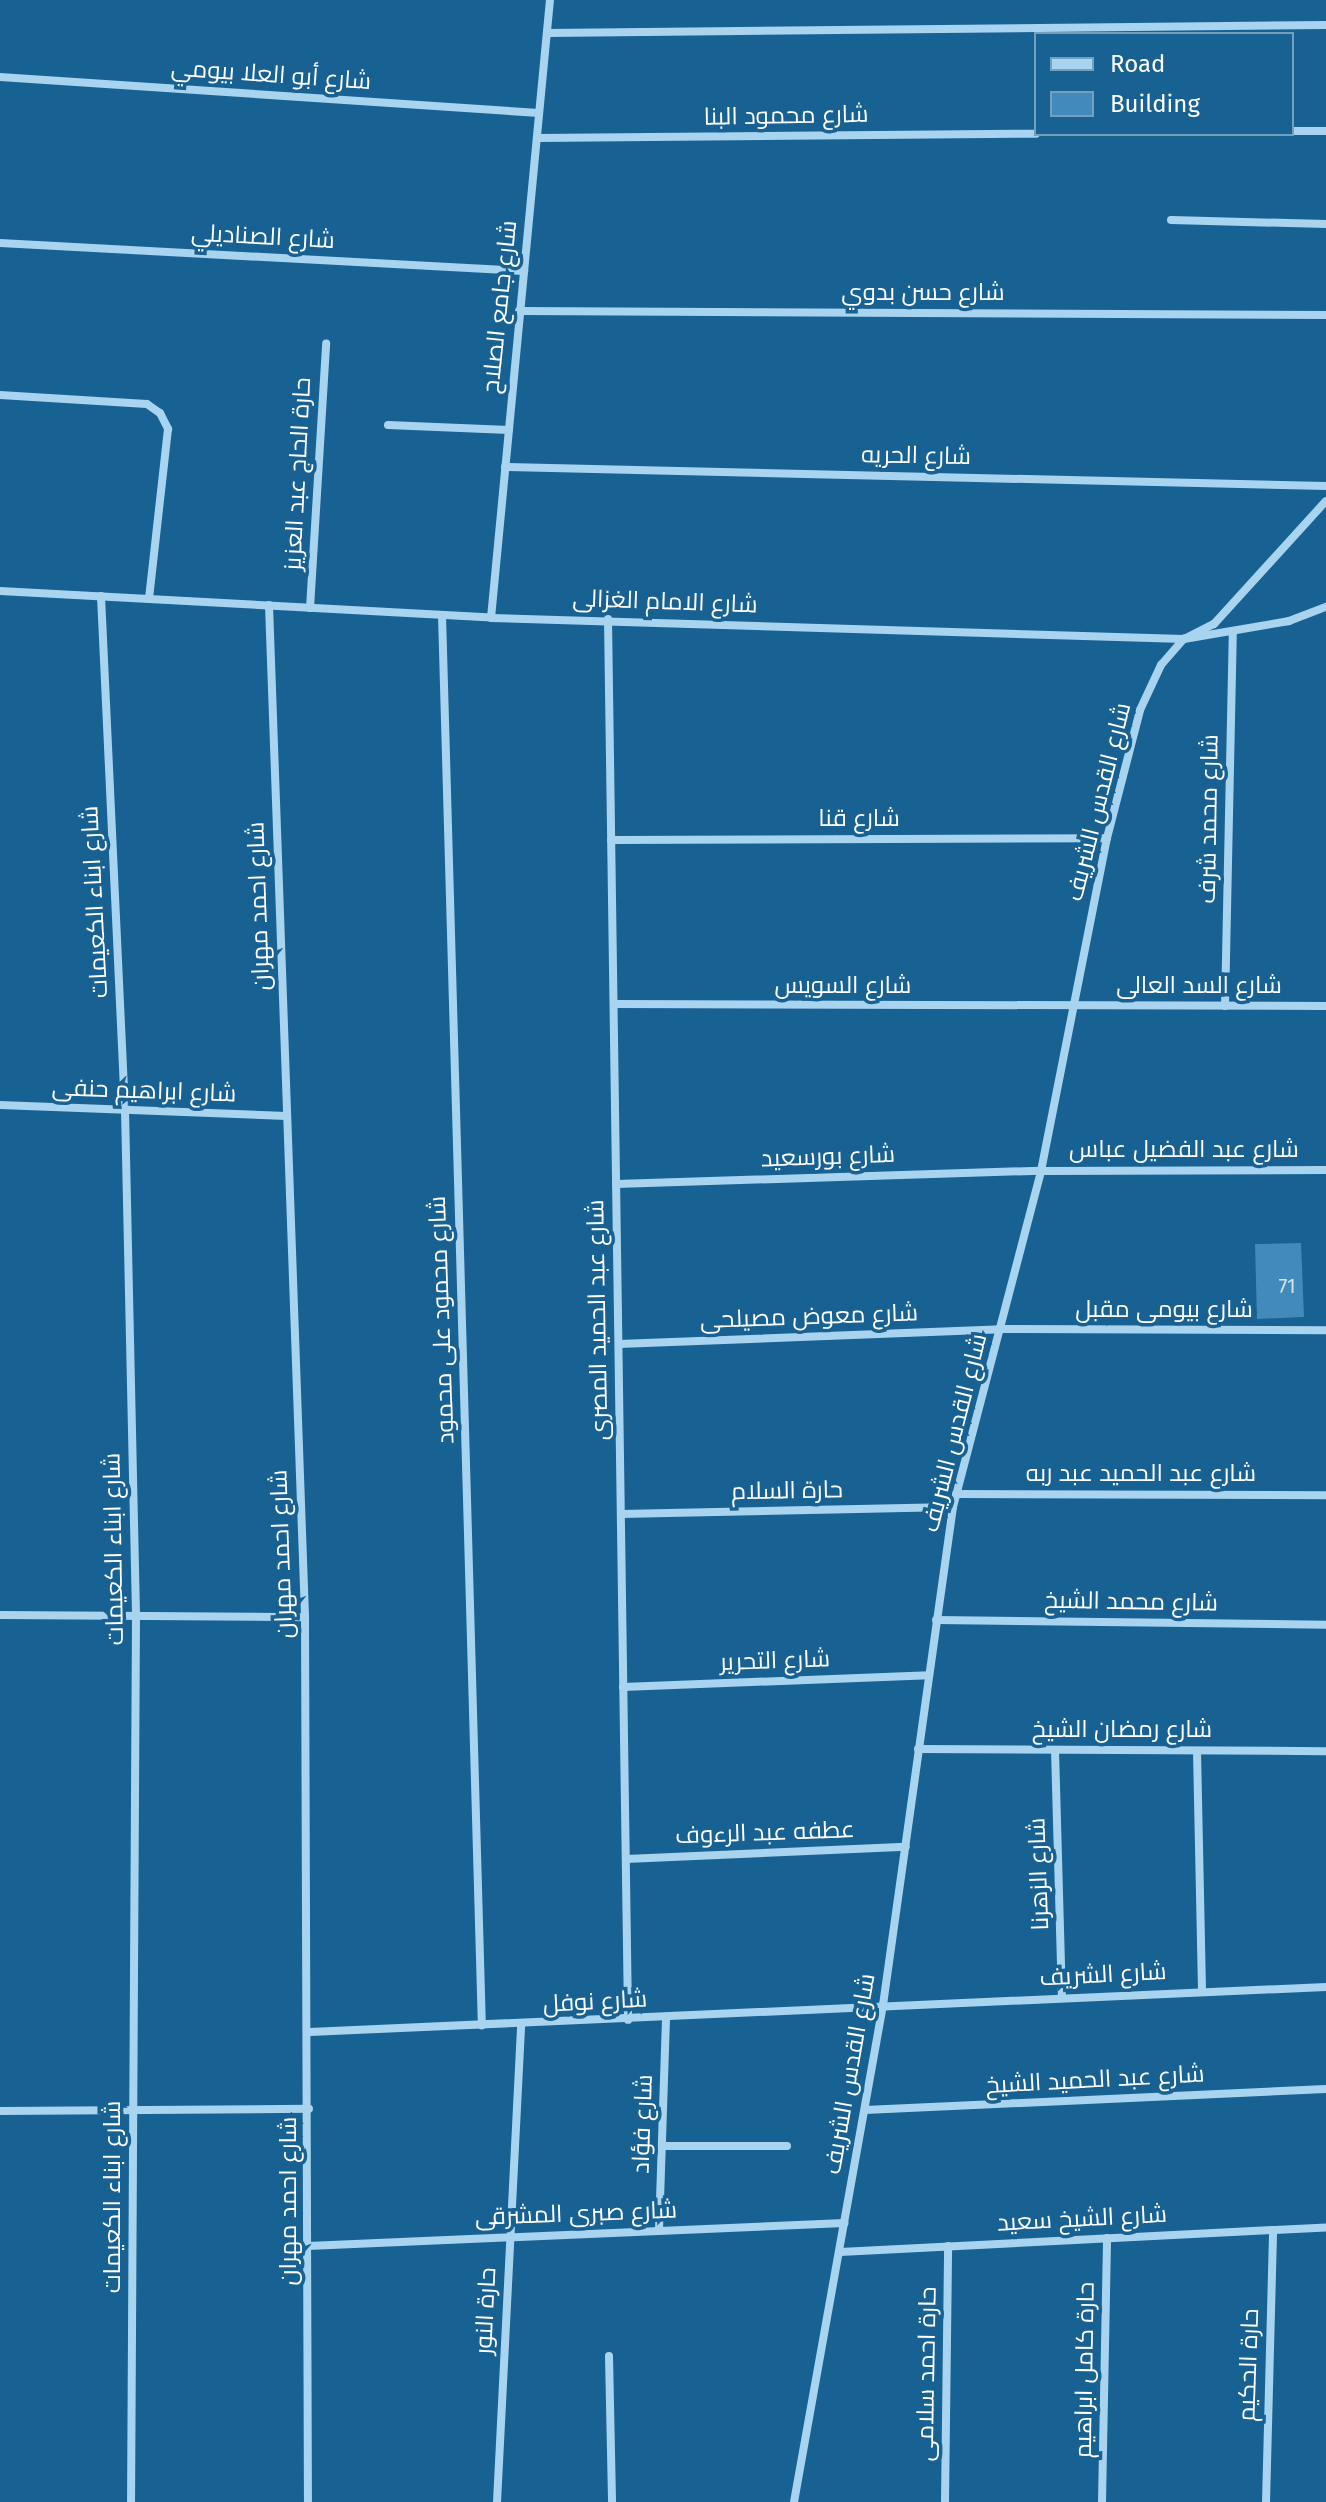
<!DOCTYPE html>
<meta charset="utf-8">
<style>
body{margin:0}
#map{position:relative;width:1326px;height:2502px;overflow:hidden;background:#186193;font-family:"Fira Sans",Cairo,sans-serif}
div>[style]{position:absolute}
.building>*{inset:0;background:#418abb}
.street>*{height:8px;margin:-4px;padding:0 4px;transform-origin:4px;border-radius:4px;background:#a8d4f0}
span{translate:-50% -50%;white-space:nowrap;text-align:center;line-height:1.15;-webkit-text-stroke:7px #186193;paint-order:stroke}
.number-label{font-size:20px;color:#d0e2ee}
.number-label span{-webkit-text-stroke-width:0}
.street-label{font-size:24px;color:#fff}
.legend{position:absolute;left:1034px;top:32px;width:260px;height:104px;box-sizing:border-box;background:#186193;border:2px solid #74a0be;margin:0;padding:10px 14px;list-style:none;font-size:24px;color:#fff}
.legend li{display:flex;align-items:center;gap:16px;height:40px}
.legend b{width:40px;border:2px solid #74a0be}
</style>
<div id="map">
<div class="building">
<div style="clip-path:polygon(1301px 1243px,1304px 1317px,1257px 1319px,1255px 1244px)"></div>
</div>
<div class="street">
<div style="left:548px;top:33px;width:778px;rotate:-0.59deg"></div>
<div style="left:0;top:77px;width:540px;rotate:3.82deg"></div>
<div style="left:1292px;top:131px;width:34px"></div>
<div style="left:537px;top:138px;width:499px;rotate:-0.5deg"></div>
<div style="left:1171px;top:220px;width:155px;rotate:1.5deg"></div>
<div style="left:0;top:243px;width:525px;rotate:3.06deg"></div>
<div style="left:519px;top:311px;width:807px;rotate:0.28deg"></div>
<div style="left:0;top:395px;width:147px;rotate:3.5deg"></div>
<div style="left:147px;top:404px;width:16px;rotate:35deg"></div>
<div style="left:160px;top:413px;width:18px;rotate:63deg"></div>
<div style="left:168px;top:429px;width:171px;rotate:96.4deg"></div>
<div style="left:388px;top:425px;width:121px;rotate:2.4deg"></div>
<div style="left:505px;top:467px;width:821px;rotate:1.33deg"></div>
<div style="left:0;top:591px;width:492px;rotate:3.1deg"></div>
<div style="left:491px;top:618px;width:693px;rotate:1.74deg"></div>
<div style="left:1184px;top:639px;width:107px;rotate:-9.7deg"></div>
<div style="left:1289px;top:621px;width:40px;rotate:-21deg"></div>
<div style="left:101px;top:596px;width:515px;rotate:87.33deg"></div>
<div style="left:125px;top:1110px;width:506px;rotate:88.75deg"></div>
<div style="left:136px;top:1616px;width:886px;rotate:90.32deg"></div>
<div style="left:269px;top:605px;width:1013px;rotate:87.96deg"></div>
<div style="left:305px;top:1617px;width:885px;rotate:89.81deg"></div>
<div style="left:310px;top:608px;width:265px;rotate:-86.5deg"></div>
<div style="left:442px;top:615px;width:1411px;rotate:88.38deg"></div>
<div style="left:491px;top:618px;width:621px;rotate:-84.55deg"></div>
<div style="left:608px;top:619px;width:1401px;rotate:89.18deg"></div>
<div style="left:611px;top:840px;width:496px;rotate:-0.2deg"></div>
<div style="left:614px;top:1004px;width:712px;rotate:0.16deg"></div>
<div style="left:1225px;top:1006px;width:373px;rotate:-88.8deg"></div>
<div style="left:0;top:1105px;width:287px;rotate:2.2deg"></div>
<div style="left:616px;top:1184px;width:425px;rotate:-1.8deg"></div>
<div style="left:1041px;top:1171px;width:285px;rotate:-0.2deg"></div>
<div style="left:619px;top:1344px;width:383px;rotate:-2.2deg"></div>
<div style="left:1002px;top:1329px;width:324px;rotate:0.2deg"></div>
<div style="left:956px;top:1494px;width:370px;rotate:0.2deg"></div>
<div style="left:621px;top:1514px;width:332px;rotate:-1.2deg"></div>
<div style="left:0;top:1615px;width:305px;rotate:0.4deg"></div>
<div style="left:936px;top:1620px;width:390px;rotate:0.7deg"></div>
<div style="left:623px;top:1687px;width:306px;rotate:-2.2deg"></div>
<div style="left:918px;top:1749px;width:408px;rotate:0.3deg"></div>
<div style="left:1055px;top:1750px;width:248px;rotate:88.4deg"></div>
<div style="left:1197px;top:1751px;width:240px;rotate:88.8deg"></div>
<div style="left:626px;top:1859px;width:280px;rotate:-2.5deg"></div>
<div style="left:310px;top:2032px;width:1017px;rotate:-2.54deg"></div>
<div style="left:865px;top:2110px;width:461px;rotate:-2.6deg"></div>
<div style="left:0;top:2111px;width:309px;rotate:-0.4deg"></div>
<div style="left:662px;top:2146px;width:125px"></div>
<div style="left:659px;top:2230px;width:211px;rotate:-88.1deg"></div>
<div style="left:308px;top:2246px;width:537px;rotate:-2.45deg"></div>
<div style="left:840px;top:2252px;width:487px;rotate:-2.9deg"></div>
<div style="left:609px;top:2356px;width:146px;rotate:88.8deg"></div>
<div style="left:497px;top:2502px;width:477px;rotate:-87.1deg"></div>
<div style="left:794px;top:2502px;width:505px;rotate:-79.85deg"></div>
<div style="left:883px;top:2005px;width:503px;rotate:-82deg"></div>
<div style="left:953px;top:1507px;width:347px;rotate:-75.3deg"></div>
<div style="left:1041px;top:1171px;width:339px;rotate:-78.8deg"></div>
<div style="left:1107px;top:838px;width:132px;rotate:-75.5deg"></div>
<div style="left:1140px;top:710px;width:50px;rotate:-65deg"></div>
<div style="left:1161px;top:665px;width:35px;rotate:-49deg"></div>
<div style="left:1184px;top:639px;width:34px;rotate:-27deg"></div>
<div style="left:1214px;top:624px;width:166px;rotate:-47.7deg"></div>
<div style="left:945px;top:2502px;width:256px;rotate:-89.3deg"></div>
<div style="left:1102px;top:2502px;width:264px;rotate:-88.9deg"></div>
<div style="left:1266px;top:2502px;width:272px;rotate:-88.5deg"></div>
</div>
<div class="number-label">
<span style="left:1287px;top:1286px">71</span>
</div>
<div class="street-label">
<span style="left:271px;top:75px;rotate:4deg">شارع أبو العلا بيومي</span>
<span style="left:786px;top:116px;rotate:-1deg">شارع محمود البنا</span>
<span style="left:263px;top:237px;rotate:3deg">شارع الصناديلي</span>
<span style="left:923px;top:293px">شارع حسن بدوي</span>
<span style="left:500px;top:307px;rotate:-84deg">شارع جامع الصلاح</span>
<span style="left:916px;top:456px;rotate:1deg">شارع الحريه</span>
<span style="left:298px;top:474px;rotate:-87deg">حارة الحاج عبد العزيز</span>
<span style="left:665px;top:602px;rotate:2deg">شارع الامام الغزالى</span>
<span style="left:1099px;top:802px;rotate:-76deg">شارع القدس الشريف</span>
<span style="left:859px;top:819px">شارع قنا</span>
<span style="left:1209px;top:819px;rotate:-89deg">شارع محمد شرف</span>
<span style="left:95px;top:902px;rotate:-93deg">شارع ابناء الكعيمات</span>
<span style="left:259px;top:906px;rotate:-92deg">شارع احمد مهران</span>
<span style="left:843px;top:986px">شارع السويس</span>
<span style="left:1199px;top:986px">شارع السد العالى</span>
<span style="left:144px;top:1091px;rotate:2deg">شارع ابراهيم حنفى</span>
<span style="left:1184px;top:1150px">شارع عبد الفضيل عباس</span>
<span style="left:828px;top:1157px;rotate:-2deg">شارع بورسعيد</span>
<span style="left:1164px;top:1310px">شارع بيومى مقبل</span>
<span style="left:809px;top:1317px;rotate:-2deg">شارع معوض مصيلحى</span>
<span style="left:442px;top:1320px;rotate:-92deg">شارع محمود على محمود</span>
<span style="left:598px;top:1320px;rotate:-91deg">شارع عبد الحميد المصرى</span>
<span style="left:955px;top:1433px;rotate:-76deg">شارع القدس الشريف</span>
<span style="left:1141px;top:1474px">شارع عبد الحميد عبد ربه</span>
<span style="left:787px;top:1491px;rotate:-1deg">حارة السلام</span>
<span style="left:114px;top:1549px;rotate:-91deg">شارع ابناء الكعيمات</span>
<span style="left:282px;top:1554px;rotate:-92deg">شارع احمد مهران</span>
<span style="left:1131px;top:1602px;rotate:1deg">شارع محمد الشيخ</span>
<span style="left:775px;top:1661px;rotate:-2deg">شارع التحرير</span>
<span style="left:1122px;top:1730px">شارع رمضان الشيخ</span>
<span style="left:765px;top:1833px;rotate:-2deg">عطفه عبد الرءوف</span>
<span style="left:1039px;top:1874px;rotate:-92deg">شارع الزهرنا</span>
<span style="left:1103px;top:1975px;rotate:-3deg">شارع الشريف</span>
<span style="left:595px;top:2002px;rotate:-3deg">شارع نوفل</span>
<span style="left:850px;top:2074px;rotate:-80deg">شارع القدس الشريف</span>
<span style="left:1095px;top:2080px;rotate:-3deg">شارع عبد الحميد الشيخ</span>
<span style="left:643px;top:2124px;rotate:-88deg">شارع فؤاد</span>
<span style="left:113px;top:2197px;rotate:-90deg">شارع ابناء الكعيمات</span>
<span style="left:289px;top:2201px;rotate:-90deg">شارع احمد مهران</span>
<span style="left:576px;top:2214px;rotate:-2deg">شارع صبرى المشرقى</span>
<span style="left:1082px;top:2219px;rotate:-3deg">شارع الشيخ سعيد</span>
<span style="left:486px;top:2311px;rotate:-87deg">حارة النور</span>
<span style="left:1249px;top:2365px;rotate:-88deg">حارة الحكيم</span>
<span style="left:1085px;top:2370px;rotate:-89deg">حارة كامل ابراهيم</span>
<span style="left:927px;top:2374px;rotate:-89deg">حارة احمد سلامى</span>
</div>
<ul class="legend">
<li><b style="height:10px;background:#a8d4f0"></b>Road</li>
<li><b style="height:22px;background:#418abb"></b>Building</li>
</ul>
</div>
